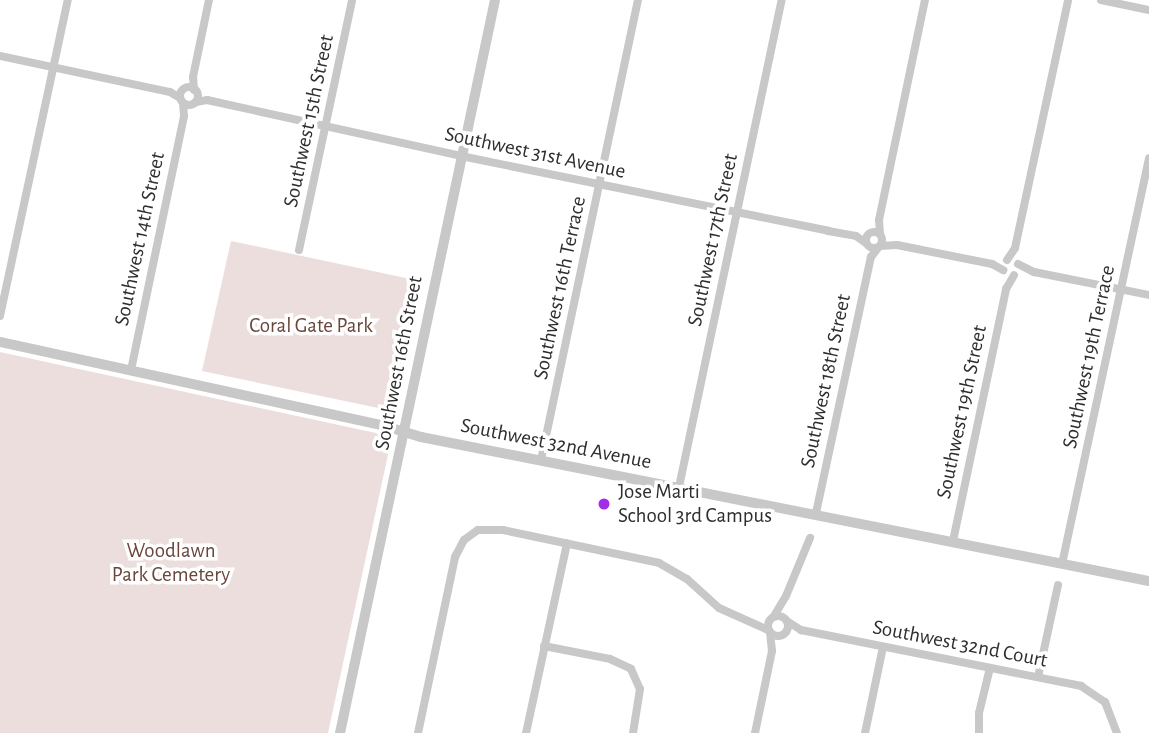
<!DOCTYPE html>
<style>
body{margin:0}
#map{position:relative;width:1149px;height:733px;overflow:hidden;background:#fff;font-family:"Alegreya Sans",sans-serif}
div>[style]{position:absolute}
.green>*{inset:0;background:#ecdedc}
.minor>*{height:8px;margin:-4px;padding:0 4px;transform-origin:4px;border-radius:4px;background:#c8c8c8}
.minor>.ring{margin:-4px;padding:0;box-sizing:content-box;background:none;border:8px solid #c8c8c8;border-radius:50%}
.tertiary>*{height:10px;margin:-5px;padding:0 5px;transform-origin:5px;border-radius:5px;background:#c8c8c8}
.dots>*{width:19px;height:19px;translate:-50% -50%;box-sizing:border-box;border:4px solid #fff;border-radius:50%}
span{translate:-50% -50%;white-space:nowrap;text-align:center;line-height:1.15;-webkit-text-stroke:7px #fff;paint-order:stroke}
.street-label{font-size:21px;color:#2e2e2e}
.park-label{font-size:21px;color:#6a463b}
.poi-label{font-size:21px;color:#2e2e2e}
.left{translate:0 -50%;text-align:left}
</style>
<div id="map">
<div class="green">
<div style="clip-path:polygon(231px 241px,420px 281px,392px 407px,383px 409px,202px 371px)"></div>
<div style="clip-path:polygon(0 352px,376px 433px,386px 439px,389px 450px,328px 733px,0 733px)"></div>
</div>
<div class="minor">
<div style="left:1101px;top:0;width:49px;rotate:11.8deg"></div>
<div style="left:0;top:56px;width:174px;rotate:12deg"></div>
<div style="left:170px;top:92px;width:12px;rotate:31deg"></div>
<div class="ring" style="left:180px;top:87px;width:10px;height:10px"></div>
<div style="left:194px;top:90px;width:13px;rotate:-94deg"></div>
<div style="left:193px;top:77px;width:79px;rotate:-78.3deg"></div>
<div style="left:196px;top:102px;width:11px;rotate:-10deg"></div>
<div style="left:207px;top:100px;width:260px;rotate:12.4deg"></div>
<div style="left:461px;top:156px;width:375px;rotate:11.5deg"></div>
<div style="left:828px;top:231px;width:28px;rotate:10deg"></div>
<div style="left:856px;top:236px;width:12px;rotate:35deg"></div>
<div class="ring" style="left:866px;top:232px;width:8px;height:8px"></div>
<div style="left:880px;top:234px;width:14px;rotate:-94deg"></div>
<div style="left:879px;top:220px;width:225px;rotate:-78.2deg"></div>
<div style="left:880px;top:246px;width:17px;rotate:-3deg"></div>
<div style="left:897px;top:245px;width:97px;rotate:11.3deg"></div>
<div style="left:992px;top:264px;width:13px;rotate:29deg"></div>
<div style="left:299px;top:250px;width:256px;rotate:-78deg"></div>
<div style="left:1007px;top:260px;width:14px;rotate:-56deg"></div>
<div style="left:1015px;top:248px;width:254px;rotate:-77.9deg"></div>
<div style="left:1018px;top:264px;width:18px;rotate:27deg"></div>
<div style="left:1034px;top:272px;width:117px;rotate:11.3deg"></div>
<div style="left:0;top:316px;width:323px;rotate:-77.9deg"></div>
<div style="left:131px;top:370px;width:259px;rotate:-78.2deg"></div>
<div style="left:184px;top:116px;width:13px;rotate:-94deg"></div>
<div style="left:541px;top:460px;width:470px;rotate:-78.1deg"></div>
<div style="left:679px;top:487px;width:498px;rotate:-78.1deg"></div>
<div style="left:816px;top:513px;width:262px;rotate:-77.9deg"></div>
<div style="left:871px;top:257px;width:11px;rotate:-52deg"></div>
<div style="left:953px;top:541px;width:258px;rotate:-78.1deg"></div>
<div style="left:1006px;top:289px;width:16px;rotate:-60deg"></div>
<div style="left:1062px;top:564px;width:415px;rotate:-77.9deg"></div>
<div class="ring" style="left:768px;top:616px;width:12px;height:12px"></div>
<div style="left:774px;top:616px;width:23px;rotate:-59deg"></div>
<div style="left:786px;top:596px;width:63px;rotate:-67.5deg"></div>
<div style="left:787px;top:621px;width:17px;rotate:33deg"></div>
<div style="left:801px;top:630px;width:286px;rotate:11.3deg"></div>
<div style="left:1081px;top:686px;width:29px;rotate:34deg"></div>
<div style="left:1105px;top:702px;width:33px;rotate:69deg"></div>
<div style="left:544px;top:646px;width:67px;rotate:11.1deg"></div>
<div style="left:610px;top:659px;width:23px;rotate:25deg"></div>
<div style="left:631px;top:669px;width:22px;rotate:66deg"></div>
<div style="left:640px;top:689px;width:45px;rotate:99deg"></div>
<div style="left:1038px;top:677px;width:94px;rotate:-77.7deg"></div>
<div style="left:418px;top:733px;width:180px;rotate:-78.1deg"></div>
<div style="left:455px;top:557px;width:19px;rotate:-62deg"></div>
<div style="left:464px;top:540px;width:17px;rotate:-36deg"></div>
<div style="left:478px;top:530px;width:25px"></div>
<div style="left:503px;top:530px;width:159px;rotate:11.9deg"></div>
<div style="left:659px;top:563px;width:32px;rotate:30deg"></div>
<div style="left:687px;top:579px;width:43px;rotate:42.2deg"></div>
<div style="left:719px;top:608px;width:54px;rotate:24.2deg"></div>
<div style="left:526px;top:733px;width:194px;rotate:-77.8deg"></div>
<div style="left:755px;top:733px;width:84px;rotate:-78.3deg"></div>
<div style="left:772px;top:651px;width:19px;rotate:-96deg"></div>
<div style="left:865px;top:733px;width:88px;rotate:-78.2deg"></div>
<div style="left:979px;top:733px;width:20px;rotate:-90deg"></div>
<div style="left:979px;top:713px;width:46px;rotate:-76.3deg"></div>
</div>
<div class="tertiary">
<div style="left:0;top:342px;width:394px;rotate:12.3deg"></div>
<div style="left:385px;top:426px;width:38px;rotate:17deg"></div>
<div style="left:421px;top:437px;width:742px;rotate:11.19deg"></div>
<div style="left:340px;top:733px;width:749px;rotate:-78.06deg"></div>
</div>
<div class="dots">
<div style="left:604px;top:504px;background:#a22ee7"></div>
</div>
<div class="street-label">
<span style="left:309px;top:121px;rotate:-78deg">Southwest 15th Street</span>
<span style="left:535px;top:153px;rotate:12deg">Southwest 31st Avenue</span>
<span style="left:140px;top:239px;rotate:-78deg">Southwest 14th Street</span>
<span style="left:713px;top:240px;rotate:-78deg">Southwest 17th Street</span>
<span style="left:560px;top:288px;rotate:-78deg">Southwest 16th Terrace</span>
<span style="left:1089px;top:357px;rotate:-78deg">Southwest 19th Terrace</span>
<span style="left:399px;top:363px;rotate:-79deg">Southwest 16th Street</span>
<span style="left:826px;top:381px;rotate:-78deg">Southwest 18th Street</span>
<span style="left:962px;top:412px;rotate:-78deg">Southwest 19th Street</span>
<span style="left:556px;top:444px;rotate:11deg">Southwest 32nd Avenue</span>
<span style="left:960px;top:644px;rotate:11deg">Southwest 32nd Court</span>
</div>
<div class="park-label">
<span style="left:311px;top:326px">Coral Gate Park</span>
<span style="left:171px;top:563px">Woodlawn<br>Park Cemetery</span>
</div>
<div class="poi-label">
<span class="left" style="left:618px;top:504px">Jose Marti<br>School 3rd Campus</span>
</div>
</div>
